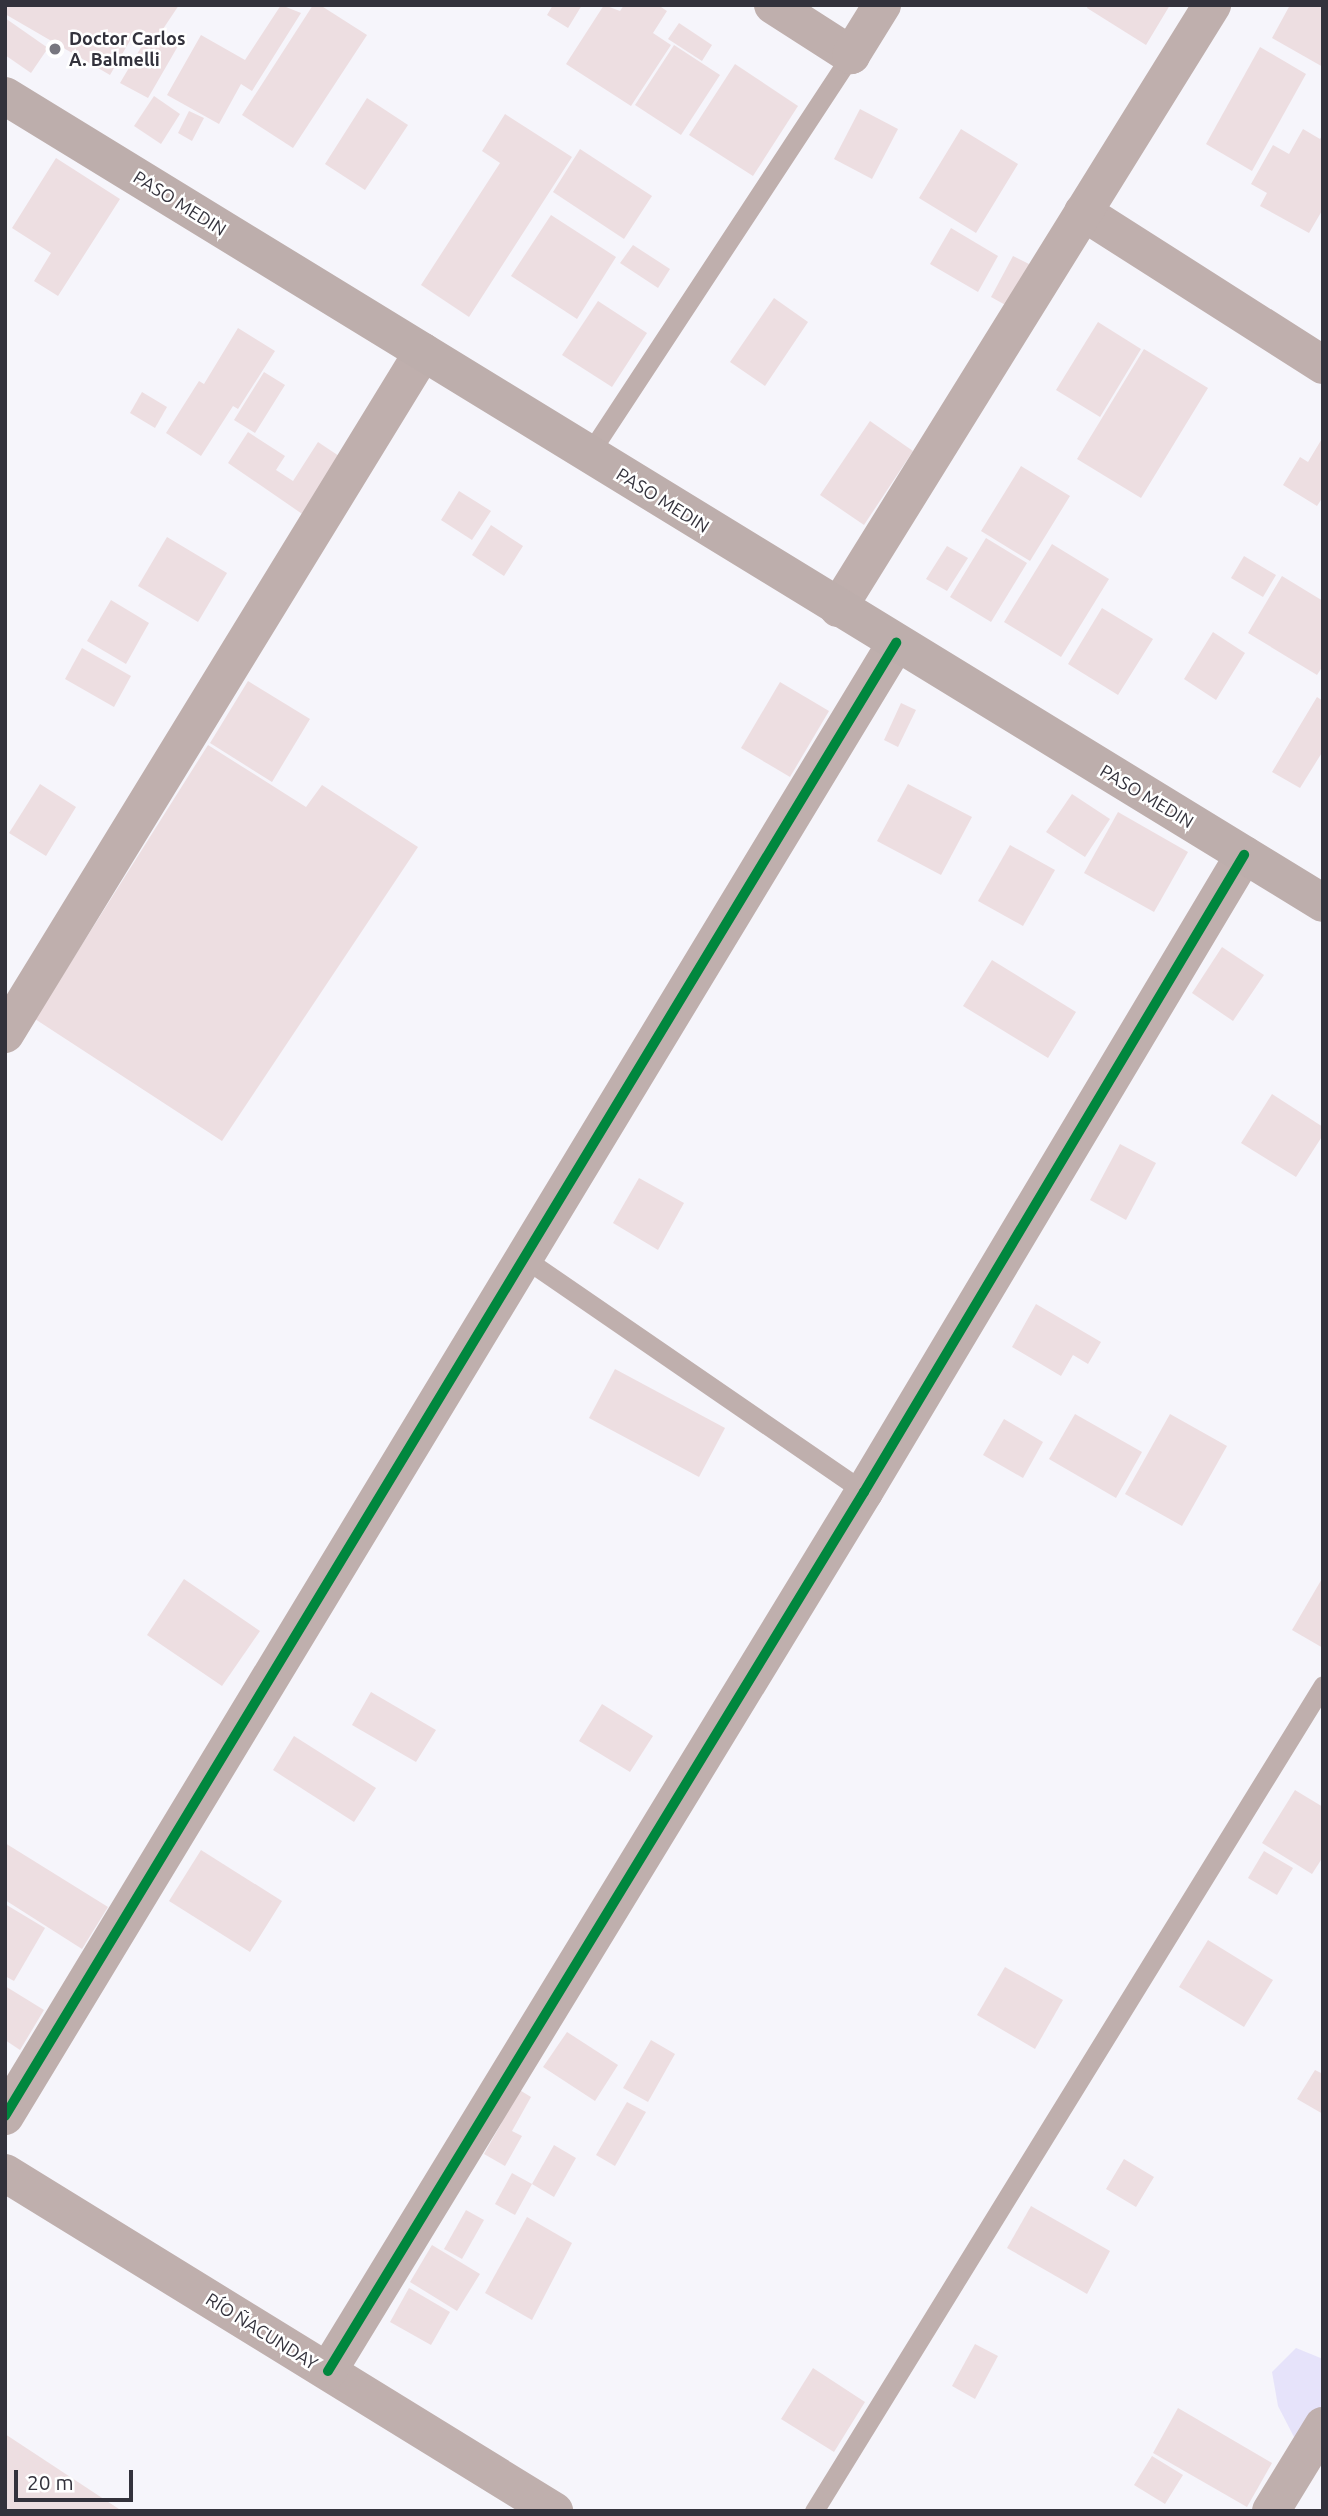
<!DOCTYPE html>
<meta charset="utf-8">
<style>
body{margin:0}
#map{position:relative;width:1328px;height:2516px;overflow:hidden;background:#f6f5fb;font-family:Ubuntu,sans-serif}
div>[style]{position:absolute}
.green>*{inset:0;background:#e6e3fa}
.building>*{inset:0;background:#eddee1}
.lane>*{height:19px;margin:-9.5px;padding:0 9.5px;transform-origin:9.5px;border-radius:9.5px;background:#bfafad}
.street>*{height:38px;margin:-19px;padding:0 19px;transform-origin:19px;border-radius:19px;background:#bfafad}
.secondary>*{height:38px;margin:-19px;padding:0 19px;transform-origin:19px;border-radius:19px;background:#bdaeac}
.cycleway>*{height:10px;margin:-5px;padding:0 5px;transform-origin:5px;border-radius:5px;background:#00873e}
.dots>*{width:19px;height:19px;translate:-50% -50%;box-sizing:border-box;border:4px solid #fff;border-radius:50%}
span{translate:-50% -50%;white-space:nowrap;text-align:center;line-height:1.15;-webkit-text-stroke:5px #fff;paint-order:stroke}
.poi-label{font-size:18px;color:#33323c;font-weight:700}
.left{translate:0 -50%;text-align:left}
.street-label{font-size:18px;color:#33323c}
.frame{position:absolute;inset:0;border:7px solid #33323c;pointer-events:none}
.scale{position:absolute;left:14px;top:2470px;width:119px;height:32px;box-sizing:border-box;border:4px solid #33323c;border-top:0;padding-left:9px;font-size:21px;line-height:24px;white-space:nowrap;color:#33323c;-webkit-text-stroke:5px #fff;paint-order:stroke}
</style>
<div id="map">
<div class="green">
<div style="clip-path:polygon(1296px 2348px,1323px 2359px,1323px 2462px,1294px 2437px,1278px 2406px,1272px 2372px)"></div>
</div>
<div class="building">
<div style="clip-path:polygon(5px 5px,179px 5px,159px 35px,178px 46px,148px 98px,120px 83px,146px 39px,135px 32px,110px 75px,5px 14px)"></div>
<div style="clip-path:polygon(281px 5px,301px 13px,252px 91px,241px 84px,219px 124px,167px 95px,201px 35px,245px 60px)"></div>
<div style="clip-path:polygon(313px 5px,320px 5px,367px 35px,293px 148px,242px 115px)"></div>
<div style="clip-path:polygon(553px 5px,582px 5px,568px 28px,547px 15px)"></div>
<div style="clip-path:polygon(604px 5px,620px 11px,624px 5px,658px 5px,667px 11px,653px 33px,671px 45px,631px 106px,566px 64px)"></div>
<div style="clip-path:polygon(1088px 5px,1170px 5px,1146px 45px,1087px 8px)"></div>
<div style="clip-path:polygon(1290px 5px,1323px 5px,1323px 67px,1272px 38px)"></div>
<div style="clip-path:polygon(5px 18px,48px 48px,31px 73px,5px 55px)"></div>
<div style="clip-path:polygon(679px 23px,712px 45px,702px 61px,668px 39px)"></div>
<div style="clip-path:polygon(674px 45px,720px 75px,681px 135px,635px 105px)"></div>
<div style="clip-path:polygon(1260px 47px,1306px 74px,1252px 171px,1206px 144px)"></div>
<div style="clip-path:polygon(735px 64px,798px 106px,753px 176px,689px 135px)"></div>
<div style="clip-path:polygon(154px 96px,180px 114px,161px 144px,134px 126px)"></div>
<div style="clip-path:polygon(367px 98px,408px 125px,365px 190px,325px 164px)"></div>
<div style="clip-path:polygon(860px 109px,898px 129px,872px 179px,834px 159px)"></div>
<div style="clip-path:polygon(189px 111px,204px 118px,192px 141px,178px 133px)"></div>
<div style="clip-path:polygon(505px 114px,572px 157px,469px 317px,421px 285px,500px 163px,482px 151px)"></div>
<div style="clip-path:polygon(961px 129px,1018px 164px,976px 233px,919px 198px)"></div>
<div style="clip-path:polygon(1303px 129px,1320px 139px,1323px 134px,1323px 209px,1309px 233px,1260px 206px,1267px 193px,1251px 184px,1273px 145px,1289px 154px)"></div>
<div style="clip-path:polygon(580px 149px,652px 196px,624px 239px,553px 192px)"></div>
<div style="clip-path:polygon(56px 158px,120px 199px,58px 296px,34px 281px,51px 253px,12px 228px)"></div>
<div style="clip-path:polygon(551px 215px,616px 257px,577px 319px,511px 276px)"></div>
<div style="clip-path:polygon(951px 228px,998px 256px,978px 292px,930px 264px)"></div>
<div style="clip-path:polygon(633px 245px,670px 269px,658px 288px,620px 263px)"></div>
<div style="clip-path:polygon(1013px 256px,1031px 265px,1009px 307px,991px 297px)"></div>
<div style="clip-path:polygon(774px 298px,808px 322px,765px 386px,730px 362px)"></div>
<div style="clip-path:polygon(598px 301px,647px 333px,612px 387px,562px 355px)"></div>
<div style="clip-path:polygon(1098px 322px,1141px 349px,1100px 417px,1056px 390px)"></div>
<div style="clip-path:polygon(238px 328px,275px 351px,238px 409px,233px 406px,201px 456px,166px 433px,199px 381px,204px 384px)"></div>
<div style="clip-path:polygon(1144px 349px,1208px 388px,1141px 498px,1077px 459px)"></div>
<div style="clip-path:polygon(264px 372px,285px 385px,255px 433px,234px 420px)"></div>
<div style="clip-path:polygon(142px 392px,167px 407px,155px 428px,130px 413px)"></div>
<div style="clip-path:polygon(870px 421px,913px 451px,864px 525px,820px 495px)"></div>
<div style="clip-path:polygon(248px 432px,285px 456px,276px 470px,293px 481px,318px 442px,348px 462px,311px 520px,228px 463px)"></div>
<div style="clip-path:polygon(1323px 437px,1323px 497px,1317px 506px,1283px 485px,1300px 457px,1308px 462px)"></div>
<div style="clip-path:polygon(1021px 466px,1070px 496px,1030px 561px,981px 531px)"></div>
<div style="clip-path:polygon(459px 491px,491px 511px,472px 540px,441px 520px)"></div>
<div style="clip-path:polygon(491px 525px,523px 546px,504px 576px,472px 555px)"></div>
<div style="clip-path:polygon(167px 537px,227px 573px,198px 622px,138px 586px)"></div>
<div style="clip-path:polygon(986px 538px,1027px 563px,991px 622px,950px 597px)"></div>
<div style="clip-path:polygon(1052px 544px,1109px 579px,1061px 657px,1004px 622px)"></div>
<div style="clip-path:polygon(947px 546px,968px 558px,947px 591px,926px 579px)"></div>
<div style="clip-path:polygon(1244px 556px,1276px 575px,1263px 597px,1231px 578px)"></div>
<div style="clip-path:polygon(1282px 576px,1323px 601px,1323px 666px,1317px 675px,1248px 633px)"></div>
<div style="clip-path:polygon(111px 600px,149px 623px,126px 664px,87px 641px)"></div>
<div style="clip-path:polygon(1102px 608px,1153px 639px,1118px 695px,1068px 664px)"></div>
<div style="clip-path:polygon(1213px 632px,1245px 653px,1216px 700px,1184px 679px)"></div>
<div style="clip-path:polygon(82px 648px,131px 676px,114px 707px,65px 679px)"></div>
<div style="clip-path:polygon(248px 681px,310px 719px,272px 782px,210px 743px)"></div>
<div style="clip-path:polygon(780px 682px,829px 711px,790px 777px,741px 748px)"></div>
<div style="clip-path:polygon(1317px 697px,1323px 701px,1323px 751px,1300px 788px,1272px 772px)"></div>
<div style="clip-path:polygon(901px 703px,916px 710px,898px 747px,884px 740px)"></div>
<div style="clip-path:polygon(208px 745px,306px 807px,322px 785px,418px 847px,222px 1141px,35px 1019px)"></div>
<div style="clip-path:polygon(40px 784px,76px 807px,46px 856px,9px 833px)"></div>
<div style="clip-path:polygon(908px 784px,972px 817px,941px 875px,877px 841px)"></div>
<div style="clip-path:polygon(1072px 794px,1110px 819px,1085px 857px,1046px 832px)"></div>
<div style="clip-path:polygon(1118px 812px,1188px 852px,1154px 912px,1084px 873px)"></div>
<div style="clip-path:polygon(1010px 845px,1055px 870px,1023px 926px,978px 901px)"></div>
<div style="clip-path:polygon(1222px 947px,1264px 975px,1233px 1021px,1192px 993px)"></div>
<div style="clip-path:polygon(992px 960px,1076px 1012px,1048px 1058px,963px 1006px)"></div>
<div style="clip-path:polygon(1272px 1094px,1323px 1127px,1323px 1135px,1296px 1177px,1241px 1143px)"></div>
<div style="clip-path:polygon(1120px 1144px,1156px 1163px,1126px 1220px,1090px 1200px)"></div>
<div style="clip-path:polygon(639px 1178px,684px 1203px,658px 1250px,613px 1223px)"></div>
<div style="clip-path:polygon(1036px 1304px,1101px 1342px,1088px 1364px,1073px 1355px,1061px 1376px,1012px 1347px)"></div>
<div style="clip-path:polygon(615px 1369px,725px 1428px,699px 1477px,589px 1418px)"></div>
<div style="clip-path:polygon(1075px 1414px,1142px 1452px,1116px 1498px,1049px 1459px)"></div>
<div style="clip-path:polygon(1170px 1414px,1227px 1446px,1182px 1526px,1125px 1494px)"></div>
<div style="clip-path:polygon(1004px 1419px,1043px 1442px,1023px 1478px,983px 1455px)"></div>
<div style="clip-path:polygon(1323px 1577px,1323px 1648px,1292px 1630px)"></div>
<div style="clip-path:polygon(184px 1579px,260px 1631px,222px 1686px,147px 1635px)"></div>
<div style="clip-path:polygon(371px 1692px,436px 1730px,416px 1762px,352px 1725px)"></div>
<div style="clip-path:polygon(602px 1704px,653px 1736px,630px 1772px,579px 1741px)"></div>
<div style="clip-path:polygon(294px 1736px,376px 1788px,354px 1822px,273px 1770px)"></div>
<div style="clip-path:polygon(1295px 1790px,1323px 1807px,1323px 1857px,1312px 1874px,1262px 1843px)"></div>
<div style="clip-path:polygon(5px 1843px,108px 1907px,82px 1949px,5px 1900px)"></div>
<div style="clip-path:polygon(201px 1850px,282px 1901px,250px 1952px,169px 1901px)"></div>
<div style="clip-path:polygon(1264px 1851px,1293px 1868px,1277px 1895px,1248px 1878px)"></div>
<div style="clip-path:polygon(5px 1904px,45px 1928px,14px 1981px,5px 1976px)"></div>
<div style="clip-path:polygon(1208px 1940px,1273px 1980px,1244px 2027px,1179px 1987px)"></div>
<div style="clip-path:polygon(1005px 1967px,1063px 2000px,1035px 2049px,977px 2015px)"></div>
<div style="clip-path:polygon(5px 1986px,44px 2010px,20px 2050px,5px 2040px)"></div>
<div style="clip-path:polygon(567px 2032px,618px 2065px,595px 2101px,543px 2067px)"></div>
<div style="clip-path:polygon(651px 2040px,675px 2054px,648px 2102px,623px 2088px)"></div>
<div style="clip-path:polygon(1315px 2070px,1323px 2074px,1323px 2114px,1297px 2099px)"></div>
<div style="clip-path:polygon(513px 2086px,531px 2097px,512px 2131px,522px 2136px,505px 2166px,484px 2154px,501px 2124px)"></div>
<div style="clip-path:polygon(627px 2102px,646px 2112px,615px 2166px,596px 2155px)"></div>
<div style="clip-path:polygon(554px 2145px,576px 2158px,554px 2197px,532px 2184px)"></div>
<div style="clip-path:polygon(1124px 2159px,1154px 2177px,1136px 2207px,1106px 2189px)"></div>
<div style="clip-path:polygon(512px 2173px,532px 2184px,515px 2215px,495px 2204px)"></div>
<div style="clip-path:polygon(1031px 2206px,1110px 2251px,1087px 2294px,1007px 2248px)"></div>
<div style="clip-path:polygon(466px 2210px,484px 2220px,462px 2259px,444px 2249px)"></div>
<div style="clip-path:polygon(527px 2217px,572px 2243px,532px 2320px,485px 2293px)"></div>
<div style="clip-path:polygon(432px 2245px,480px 2274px,457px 2311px,410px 2282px)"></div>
<div style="clip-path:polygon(409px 2288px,450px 2312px,431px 2345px,390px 2322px)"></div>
<div style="clip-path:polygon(975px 2344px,998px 2356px,975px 2399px,952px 2386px)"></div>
<div style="clip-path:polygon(813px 2368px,865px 2402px,834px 2452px,781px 2419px)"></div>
<div style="clip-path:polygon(1178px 2408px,1272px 2463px,1247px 2507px,1153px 2453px)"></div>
<div style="clip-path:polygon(5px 2434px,122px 2511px,5px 2511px)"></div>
<div style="clip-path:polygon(1152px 2456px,1183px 2475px,1165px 2504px,1134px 2485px)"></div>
</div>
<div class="lane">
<div style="left:589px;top:454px;width:477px;rotate:-56.7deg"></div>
<div style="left:524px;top:1258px;width:413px;rotate:34.5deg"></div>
<div style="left:814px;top:2511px;width:970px;rotate:-58.36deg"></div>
</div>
<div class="street">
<div style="left:773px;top:5px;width:93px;rotate:32.7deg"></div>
<div style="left:851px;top:55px;width:59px;rotate:-58.2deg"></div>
<div style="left:1083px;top:212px;width:285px;rotate:32.5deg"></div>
<div style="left:838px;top:608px;width:710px;rotate:-58.19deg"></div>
<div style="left:5px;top:1034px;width:800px;rotate:-58.5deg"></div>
<div style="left:5px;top:2116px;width:1722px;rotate:-58.83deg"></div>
<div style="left:5px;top:2173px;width:645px;rotate:31.62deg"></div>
<div style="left:328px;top:2371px;width:1030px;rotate:-58.63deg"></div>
<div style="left:864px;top:1492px;width:742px;rotate:-59.18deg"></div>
<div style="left:1271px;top:2511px;width:100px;rotate:-58.5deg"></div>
</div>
<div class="secondary">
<div style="left:5px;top:96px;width:1545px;rotate:31.48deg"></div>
</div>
<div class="cycleway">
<div style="left:5px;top:2116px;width:1722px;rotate:-58.83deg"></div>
<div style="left:328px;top:2371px;width:1030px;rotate:-58.63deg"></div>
<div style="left:864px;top:1492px;width:742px;rotate:-59.18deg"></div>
</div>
<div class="dots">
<div style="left:55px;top:49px;background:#77767f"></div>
</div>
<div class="poi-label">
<span class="left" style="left:69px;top:49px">Doctor Carlos<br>A. Balmelli</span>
</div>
<div class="street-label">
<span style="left:180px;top:203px;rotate:32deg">PASO MEDIN</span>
<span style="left:663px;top:500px;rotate:32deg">PASO MEDIN</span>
<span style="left:1147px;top:796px;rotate:31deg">PASO MEDIN</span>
<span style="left:262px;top:2331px;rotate:32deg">RÍO ÑACUNDAY</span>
</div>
<div class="frame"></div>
<div class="scale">20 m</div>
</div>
